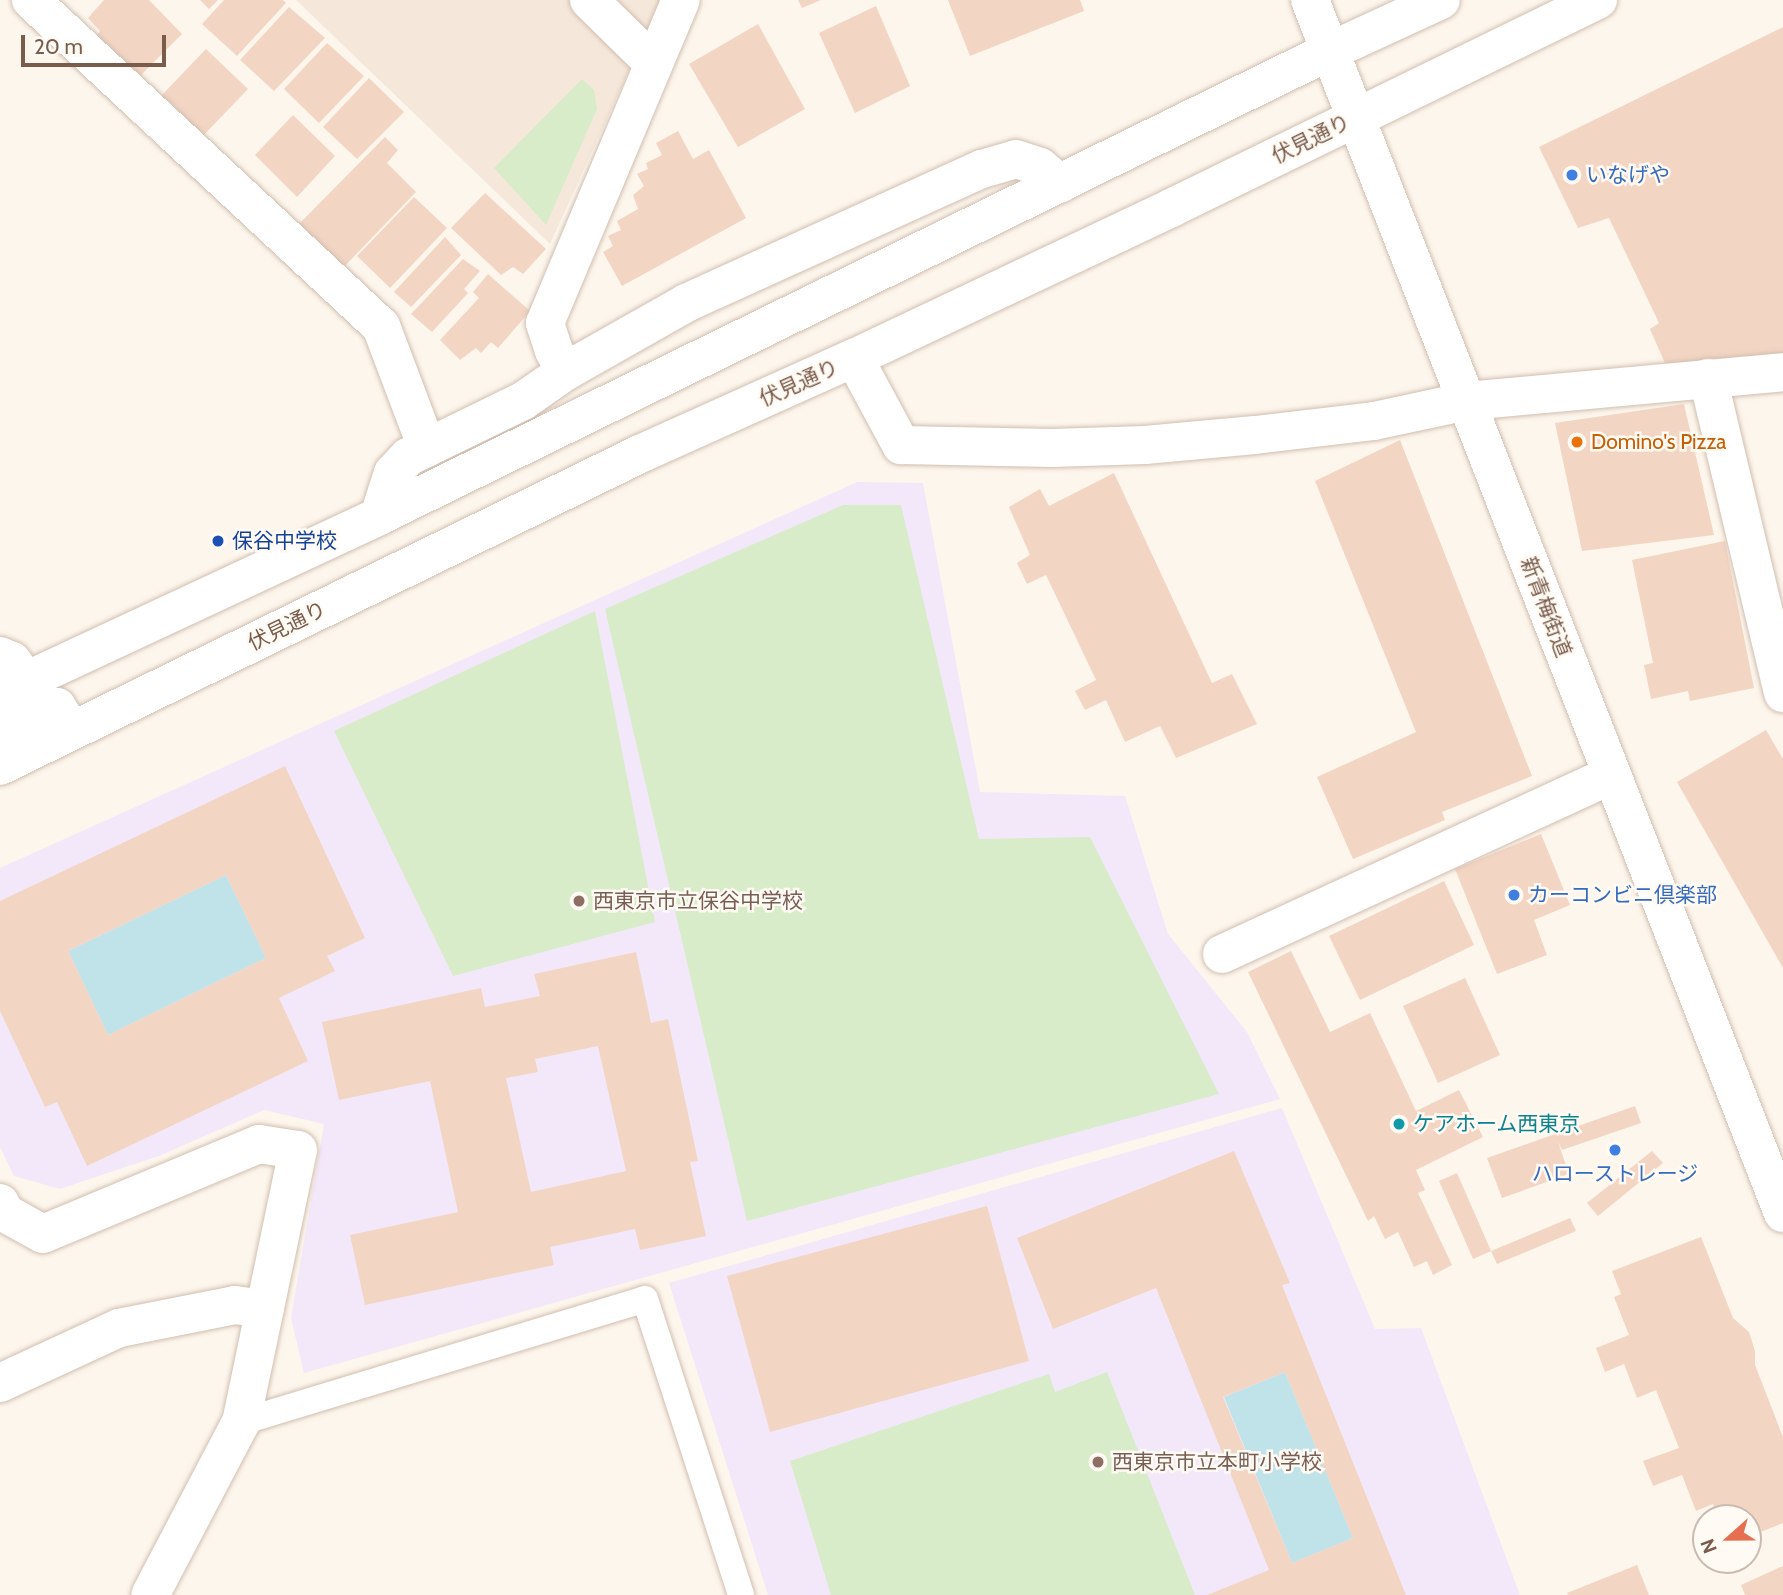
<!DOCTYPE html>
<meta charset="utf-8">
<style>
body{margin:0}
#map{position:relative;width:1783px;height:1595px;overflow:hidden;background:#fdf6ec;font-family:Cabin,"Noto Sans JP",sans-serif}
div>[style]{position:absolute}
.residential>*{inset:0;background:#f5e8da}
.education>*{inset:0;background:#f3e8fa}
.green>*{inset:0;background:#d8ecc9}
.water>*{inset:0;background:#bfe3e8}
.building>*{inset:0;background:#f3d5c3}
.roads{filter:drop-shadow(0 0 2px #d1beb0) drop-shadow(0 0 2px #d1beb0)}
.service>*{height:26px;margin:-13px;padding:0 13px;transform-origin:13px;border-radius:13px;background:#fff}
.minor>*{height:38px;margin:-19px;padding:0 19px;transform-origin:19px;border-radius:19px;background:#fff}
.secondary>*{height:38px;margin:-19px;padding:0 19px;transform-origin:19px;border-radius:19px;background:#fff}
.dots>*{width:19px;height:19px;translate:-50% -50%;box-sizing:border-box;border:4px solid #fffaf3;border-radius:50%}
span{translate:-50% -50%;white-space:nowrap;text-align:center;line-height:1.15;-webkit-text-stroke:5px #fffaf3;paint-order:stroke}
.street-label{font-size:21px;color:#7a5c4d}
.shop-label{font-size:21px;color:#366cbe}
.left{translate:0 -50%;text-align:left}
.food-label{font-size:21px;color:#c56008}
.transit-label{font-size:21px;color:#164399}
.education-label{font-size:21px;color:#785e54}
.culture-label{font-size:21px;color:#0d838f}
.north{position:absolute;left:1692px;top:1504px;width:70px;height:70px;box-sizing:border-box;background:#fffaf3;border:2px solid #cabbb1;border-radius:50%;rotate:249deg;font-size:19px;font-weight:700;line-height:28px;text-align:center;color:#7a5c4d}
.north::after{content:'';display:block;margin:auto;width:24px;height:32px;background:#e76f51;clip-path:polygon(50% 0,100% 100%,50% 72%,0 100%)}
.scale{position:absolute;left:21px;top:35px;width:145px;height:32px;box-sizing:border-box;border:4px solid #7a5c4d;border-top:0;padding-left:9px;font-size:21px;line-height:24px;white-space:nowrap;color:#7a5c4d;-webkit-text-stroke:5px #fffaf3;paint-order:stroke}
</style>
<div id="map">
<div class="residential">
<div style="clip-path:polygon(296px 0,661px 0,550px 244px)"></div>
</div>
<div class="education">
<div style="clip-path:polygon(857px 482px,923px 483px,980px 792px,1125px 796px,1168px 934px,1247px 1032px,1280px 1099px,304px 1373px,291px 1318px,324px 1124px,264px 1110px,159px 1156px,60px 1189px,14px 1176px,0 1147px,0 868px)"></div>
<div style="clip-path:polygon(1282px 1108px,1375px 1329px,1421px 1328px,1520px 1595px,768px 1595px,669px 1283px)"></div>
</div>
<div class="green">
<div style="clip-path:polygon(582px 79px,594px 90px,597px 109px,546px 225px,494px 168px)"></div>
<div style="clip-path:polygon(843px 505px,901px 505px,979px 839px,1090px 837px,1219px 1094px,747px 1221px,605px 609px)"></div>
<div style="clip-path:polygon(595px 611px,655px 922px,453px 976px,334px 731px)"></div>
<div style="clip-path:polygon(1107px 1372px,1195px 1595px,831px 1595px,790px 1461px,1049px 1374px,1055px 1392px)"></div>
</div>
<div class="water">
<div style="clip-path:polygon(226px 875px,266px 958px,108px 1035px,68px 951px)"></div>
<div style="clip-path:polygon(1285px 1372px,1353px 1538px,1292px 1563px,1224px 1397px)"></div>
</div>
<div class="building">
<div style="clip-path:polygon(104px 0,149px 0,182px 34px,134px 82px,93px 40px,100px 31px,88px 18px)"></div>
<div style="clip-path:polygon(200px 0,218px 0,209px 9px)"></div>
<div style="clip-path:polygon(224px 0,283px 0,286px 3px,237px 56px,202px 24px)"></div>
<div style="clip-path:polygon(798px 0,821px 0,802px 8px)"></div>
<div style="clip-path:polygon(948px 0,1080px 0,1084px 11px,970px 56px)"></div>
<div style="clip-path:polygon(876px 6px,910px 86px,855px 113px,819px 33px)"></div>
<div style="clip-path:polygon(289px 7px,325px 38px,274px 91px,240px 60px)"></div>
<div style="clip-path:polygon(758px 24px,805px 109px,738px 147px,689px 64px)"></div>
<div style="clip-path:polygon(1783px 27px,1783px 353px,1667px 368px,1650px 329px,1659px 323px,1609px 218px,1578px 228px,1539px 147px)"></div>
<div style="clip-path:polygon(327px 43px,364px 76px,319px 123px,284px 89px)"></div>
<div style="clip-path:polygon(206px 49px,248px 89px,201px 138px,160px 97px)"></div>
<div style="clip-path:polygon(369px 78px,404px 112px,357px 159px,323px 127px)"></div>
<div style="clip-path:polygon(293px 115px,335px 156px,297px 197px,255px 155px)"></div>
<div style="clip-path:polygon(678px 131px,693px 159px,709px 150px,746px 218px,622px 286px,603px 252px,613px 246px,608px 236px,621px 230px,617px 221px,638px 209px,633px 195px,644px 186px,637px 174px,648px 169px,646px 163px,662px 155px,656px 143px)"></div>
<div style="clip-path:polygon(385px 137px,398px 150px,387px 163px,416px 192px,340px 271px,295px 228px)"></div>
<div style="clip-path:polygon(485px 193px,546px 249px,523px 274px,513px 267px,501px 275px,451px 228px)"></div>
<div style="clip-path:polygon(414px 197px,447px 228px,390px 288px,357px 256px)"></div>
<div style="clip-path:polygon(445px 237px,461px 255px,411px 307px,394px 292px)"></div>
<div style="clip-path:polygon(463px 259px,480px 271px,464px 289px,468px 293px,432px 332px,411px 314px)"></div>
<div style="clip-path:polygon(488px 274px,530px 311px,498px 348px,491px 342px,481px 353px,476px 348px,460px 360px,440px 340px,479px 298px,473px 292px)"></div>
<div style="clip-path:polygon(1684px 404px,1714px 535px,1582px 551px,1555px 423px)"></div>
<div style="clip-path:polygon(1400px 440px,1532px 776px,1442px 812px,1445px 820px,1353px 859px,1317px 777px,1416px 732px,1315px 481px)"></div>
<div style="clip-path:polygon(1114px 473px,1212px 683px,1232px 674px,1257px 724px,1176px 758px,1160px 726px,1125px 742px,1106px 700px,1085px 710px,1075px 691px,1096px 680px,1046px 575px,1027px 584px,1017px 563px,1030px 555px,1009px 507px,1040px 489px,1049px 506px)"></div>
<div style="clip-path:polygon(1725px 541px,1754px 688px,1690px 701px,1688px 691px,1651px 699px,1644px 665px,1653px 663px,1632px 560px)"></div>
<div style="clip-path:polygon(1766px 730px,1783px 759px,1783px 968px,1677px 782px)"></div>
<div style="clip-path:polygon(evenodd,285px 766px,365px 938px,327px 956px,335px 971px,279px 998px,308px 1061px,87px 1166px,57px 1102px,45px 1107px,0 1011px,0 901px,285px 766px,226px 875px,266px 958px,108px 1035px,68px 951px,226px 875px)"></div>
<div style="clip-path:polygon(1541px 834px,1570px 905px,1534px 920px,1547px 955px,1497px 974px,1455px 869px)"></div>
<div style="clip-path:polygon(1444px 881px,1474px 945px,1360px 1000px,1329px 936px)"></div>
<div style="clip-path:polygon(1291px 951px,1330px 1032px,1370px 1013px,1416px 1111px,1459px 1090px,1483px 1137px,1416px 1170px,1425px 1190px,1418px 1193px,1452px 1265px,1433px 1275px,1427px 1261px,1414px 1267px,1398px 1232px,1385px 1239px,1374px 1216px,1368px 1221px,1248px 972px)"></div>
<div style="clip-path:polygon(evenodd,636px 952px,651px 1023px,668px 1019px,698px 1161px,690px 1162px,706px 1236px,640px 1250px,635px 1229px,550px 1247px,554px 1265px,365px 1305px,350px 1235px,458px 1212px,430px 1081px,339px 1100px,322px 1022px,481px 988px,485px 1007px,540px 996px,534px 974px,636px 952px,598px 1046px,626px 1171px,531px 1192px,506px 1078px,538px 1072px,535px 1059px,598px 1046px)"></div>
<div style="clip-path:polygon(1465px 978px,1500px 1055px,1438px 1083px,1403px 1006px)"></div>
<div style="clip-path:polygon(1635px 1106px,1641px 1123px,1562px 1150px,1558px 1142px,1569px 1174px,1502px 1198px,1487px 1158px)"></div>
<div style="clip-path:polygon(evenodd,1234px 1151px,1290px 1283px,1282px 1285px,1406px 1595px,1207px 1595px,1269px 1570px,1156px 1288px,1053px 1329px,1017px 1238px,1234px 1151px,1285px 1372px,1353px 1538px,1292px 1563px,1223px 1397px,1285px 1372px)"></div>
<div style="clip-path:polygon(1652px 1151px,1663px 1163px,1598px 1216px,1587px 1203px)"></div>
<div style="clip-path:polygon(1457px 1173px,1491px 1251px,1473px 1259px,1439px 1181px)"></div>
<div style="clip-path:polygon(987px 1206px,1029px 1361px,770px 1432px,727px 1276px)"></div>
<div style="clip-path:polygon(1570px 1218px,1576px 1231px,1497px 1264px,1491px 1251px)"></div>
<div style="clip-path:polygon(1701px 1237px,1733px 1318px,1749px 1332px,1755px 1351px,1755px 1365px,1783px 1437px,1783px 1523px,1748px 1537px,1748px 1518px,1719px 1518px,1713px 1504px,1696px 1511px,1682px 1475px,1653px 1486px,1643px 1461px,1679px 1448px,1656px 1390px,1637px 1398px,1624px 1364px,1605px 1372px,1596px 1348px,1629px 1335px,1614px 1297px,1621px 1294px,1612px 1271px)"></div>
<div style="clip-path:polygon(1637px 1565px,1649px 1595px,1568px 1595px,1567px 1593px)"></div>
<div style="clip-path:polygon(1783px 1566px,1783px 1595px,1745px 1595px,1741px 1585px)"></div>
</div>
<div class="roads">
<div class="service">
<div style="left:241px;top:1422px;width:422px;rotate:-16.9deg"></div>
<div style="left:645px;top:1299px;width:311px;rotate:72deg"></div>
</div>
<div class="minor">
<div style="left:31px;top:0;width:478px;rotate:43deg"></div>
<div style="left:381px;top:326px;width:130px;rotate:69.3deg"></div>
<div style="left:589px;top:0;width:90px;rotate:44.5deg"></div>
<div style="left:854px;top:358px;width:99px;rotate:61.6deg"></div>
<div style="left:901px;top:445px;width:151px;rotate:1.1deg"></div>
<div style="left:1052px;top:448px;width:93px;rotate:-1.8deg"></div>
<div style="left:1145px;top:445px;width:110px;rotate:-5.2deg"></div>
<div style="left:1255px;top:435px;width:120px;rotate:-6.7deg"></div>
<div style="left:1374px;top:421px;width:95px;rotate:-12.1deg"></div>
<div style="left:1467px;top:401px;width:317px;rotate:-5.2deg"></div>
<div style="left:566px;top:371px;width:23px;rotate:-121deg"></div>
<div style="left:554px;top:351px;width:29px;rotate:-108deg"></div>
<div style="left:545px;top:323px;width:350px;rotate:-67.2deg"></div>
<div style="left:1708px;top:378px;width:324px;rotate:76.6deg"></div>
<div style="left:1222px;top:954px;width:428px;rotate:-24.7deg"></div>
<div style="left:0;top:1203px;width:11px;rotate:63deg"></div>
<div style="left:5px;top:1213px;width:43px;rotate:28.9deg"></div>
<div style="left:43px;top:1234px;width:234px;rotate:-22.6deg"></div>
<div style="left:259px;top:1144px;width:39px;rotate:9deg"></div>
<div style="left:298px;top:1150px;width:278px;rotate:101.8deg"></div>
<div style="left:241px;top:1422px;width:195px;rotate:117.7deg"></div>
<div style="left:0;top:1383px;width:131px;rotate:-24.8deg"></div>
<div style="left:119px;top:1328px;width:118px;rotate:-11.2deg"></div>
<div style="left:235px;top:1305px;width:30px;rotate:8deg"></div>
</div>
<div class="secondary">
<div style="left:1310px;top:0;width:1302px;rotate:68.7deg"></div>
<div style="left:379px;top:516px;width:45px;rotate:-72deg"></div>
<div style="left:393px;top:473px;width:22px;rotate:-47deg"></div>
<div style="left:408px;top:457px;width:128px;rotate:-26deg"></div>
<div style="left:523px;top:401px;width:52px;rotate:-34.9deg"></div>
<div style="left:566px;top:371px;width:138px;rotate:-29.5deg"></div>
<div style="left:686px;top:303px;width:325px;rotate:-24.4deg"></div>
<div style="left:982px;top:169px;width:35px;rotate:-16deg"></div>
<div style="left:1016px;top:159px;width:25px;rotate:18deg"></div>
<div style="left:1040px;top:167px;width:26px;rotate:40deg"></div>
<div style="left:0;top:656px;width:13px;rotate:23deg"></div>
<div style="left:12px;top:661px;width:24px;rotate:54deg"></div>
<div style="left:0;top:693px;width:418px;rotate:-25deg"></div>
<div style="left:379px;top:516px;width:1056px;rotate:-26.06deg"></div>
<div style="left:1328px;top:52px;width:124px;rotate:-24.7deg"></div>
<div style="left:0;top:727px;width:46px;rotate:-24.3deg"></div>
<div style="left:42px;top:708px;width:15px;rotate:-4deg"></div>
<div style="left:57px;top:707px;width:28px;rotate:58deg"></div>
<div style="left:0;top:766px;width:712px;rotate:-25.99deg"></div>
<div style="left:640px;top:454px;width:235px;rotate:-24.2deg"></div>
<div style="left:854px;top:358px;width:353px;rotate:-25.3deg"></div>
<div style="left:1173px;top:207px;width:473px;rotate:-26deg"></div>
</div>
</div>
<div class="dots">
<div style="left:1572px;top:175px;background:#3f7fe0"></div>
<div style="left:1577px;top:442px;background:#e8710a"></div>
<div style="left:218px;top:541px;background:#1a4fb4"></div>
<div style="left:1514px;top:895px;background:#3f7fe0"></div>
<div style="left:579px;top:901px;background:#8d6e63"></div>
<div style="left:1399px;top:1124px;background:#0f9aa8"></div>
<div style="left:1615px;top:1150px;background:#3f7fe0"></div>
<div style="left:1098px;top:1462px;background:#8d6e63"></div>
</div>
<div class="street-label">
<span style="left:1311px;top:139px;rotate:-26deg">伏見通り</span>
<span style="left:799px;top:383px;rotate:-24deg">伏見通り</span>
<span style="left:1546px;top:607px;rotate:69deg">新青梅街道</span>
<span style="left:287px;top:626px;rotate:-26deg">伏見通り</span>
</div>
<div class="shop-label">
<span class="left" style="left:1586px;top:175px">いなげや</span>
<span class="left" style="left:1528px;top:895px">カーコンビニ倶楽部</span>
<span style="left:1615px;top:1174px">ハローストレージ</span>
</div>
<div class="food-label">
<span class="left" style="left:1591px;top:442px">Domino's Pizza</span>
</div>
<div class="transit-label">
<span class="left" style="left:232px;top:541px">保谷中学校</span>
</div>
<div class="education-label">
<span class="left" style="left:593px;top:901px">西東京市立保谷中学校</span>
<span class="left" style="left:1112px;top:1462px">西東京市立本町小学校</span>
</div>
<div class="culture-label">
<span class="left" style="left:1413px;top:1124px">ケアホーム西東京</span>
</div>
<div class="north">N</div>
<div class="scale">20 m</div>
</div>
